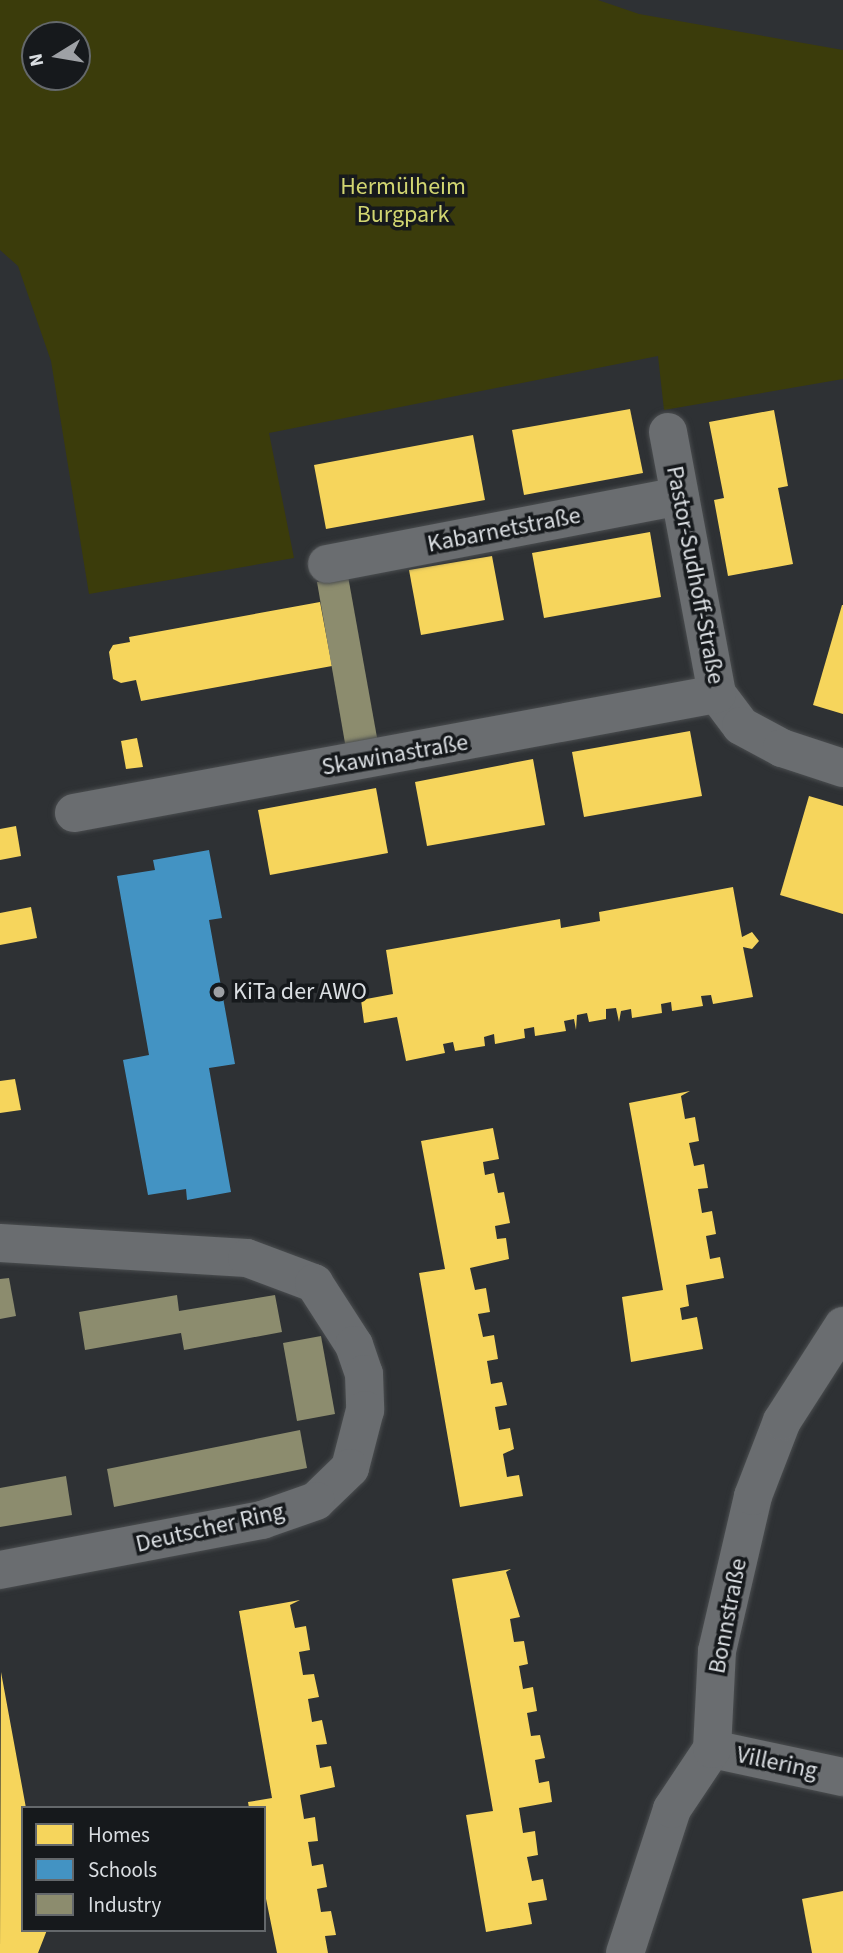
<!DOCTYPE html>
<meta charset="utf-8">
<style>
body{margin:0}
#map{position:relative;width:843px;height:1953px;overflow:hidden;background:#2e3134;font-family:"Source Sans 3",sans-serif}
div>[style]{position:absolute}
.green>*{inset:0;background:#3b3c0b}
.homes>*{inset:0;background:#f6d55c}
.schools>*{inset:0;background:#4393c3}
.industry>*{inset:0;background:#8c8c6e}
.roads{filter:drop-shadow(0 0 2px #4a4d4f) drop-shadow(0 0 2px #4a4d4f)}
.minor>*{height:38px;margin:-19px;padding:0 19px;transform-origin:19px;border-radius:19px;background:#6a6d70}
.dots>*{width:19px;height:19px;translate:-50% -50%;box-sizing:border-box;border:4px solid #16191c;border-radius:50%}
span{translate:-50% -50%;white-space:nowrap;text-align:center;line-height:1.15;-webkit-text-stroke:7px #16191c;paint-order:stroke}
.park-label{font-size:24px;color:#d1d571}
.street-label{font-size:24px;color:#dadee2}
.poi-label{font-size:24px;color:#dadee2}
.left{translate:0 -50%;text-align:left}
.legend{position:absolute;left:21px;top:1806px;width:245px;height:126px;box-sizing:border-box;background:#16191c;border:2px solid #64686b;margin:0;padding:9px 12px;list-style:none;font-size:21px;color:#dadee2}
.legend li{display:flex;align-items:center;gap:14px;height:35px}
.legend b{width:35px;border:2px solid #64686b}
.north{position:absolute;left:21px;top:21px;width:70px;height:70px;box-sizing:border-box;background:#16191c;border:2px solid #64686b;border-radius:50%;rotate:259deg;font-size:19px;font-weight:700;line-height:28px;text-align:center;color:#dadee2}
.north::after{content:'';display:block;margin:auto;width:24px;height:32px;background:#9ea1a5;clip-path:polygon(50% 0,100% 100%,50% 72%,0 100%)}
</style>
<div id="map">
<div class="green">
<div style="clip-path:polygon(evenodd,0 0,598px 0,639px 14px,843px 50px,843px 379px,664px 410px,658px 356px,269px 433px,294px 558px,89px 594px,51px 361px,18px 266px,0 250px,0 0,35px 35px,77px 35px,77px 77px,35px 77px,35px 35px)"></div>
</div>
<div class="homes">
<div style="clip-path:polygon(630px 409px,643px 473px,524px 495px,512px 430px)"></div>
<div style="clip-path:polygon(774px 410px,788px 486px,778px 488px,793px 564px,728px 576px,714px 500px,724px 498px,709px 422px)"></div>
<div style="clip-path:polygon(473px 435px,485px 500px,326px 529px,314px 465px)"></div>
<div style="clip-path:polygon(650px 532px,661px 597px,544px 618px,532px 553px)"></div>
<div style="clip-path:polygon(492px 556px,504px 620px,421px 635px,409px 570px)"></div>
<div style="clip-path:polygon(320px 602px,332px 666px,141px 701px,136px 680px,121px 683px,113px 679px,109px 652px,113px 645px,130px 642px,129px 637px)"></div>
<div style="clip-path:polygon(842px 605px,843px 605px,843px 714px,813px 705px)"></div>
<div style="clip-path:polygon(690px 731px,702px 796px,584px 817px,572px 752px)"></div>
<div style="clip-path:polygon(137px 738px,143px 767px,126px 769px,121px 741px)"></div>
<div style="clip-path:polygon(533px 759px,545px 825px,427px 846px,415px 782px)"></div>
<div style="clip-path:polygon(376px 788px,388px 853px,270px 875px,258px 810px)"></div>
<div style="clip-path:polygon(809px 796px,843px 806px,843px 914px,780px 895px)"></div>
<div style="clip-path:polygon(16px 826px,21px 856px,0 860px,0 829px)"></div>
<div style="clip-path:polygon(733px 887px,742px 937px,752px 932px,759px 941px,752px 949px,743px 947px,753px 997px,713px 1004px,711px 995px,701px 996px,703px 1006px,672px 1011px,671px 1002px,661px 1004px,662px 1013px,632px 1018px,631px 1009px,621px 1011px,619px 1022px,616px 1008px,606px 1009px,606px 1019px,589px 1022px,587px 1013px,577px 1015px,576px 1030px,574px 1019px,564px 1021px,566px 1031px,535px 1036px,534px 1027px,524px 1029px,525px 1038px,495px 1044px,494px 1034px,484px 1037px,485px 1046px,455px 1051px,453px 1042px,443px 1044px,445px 1053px,406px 1061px,397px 1017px,364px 1023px,361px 1000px,393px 994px,386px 950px,560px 919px,561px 928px,600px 921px,599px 912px)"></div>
<div style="clip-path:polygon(31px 907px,37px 938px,0 945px,0 913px)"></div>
<div style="clip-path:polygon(15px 1079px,21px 1110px,0 1113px,0 1081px)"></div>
<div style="clip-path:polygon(690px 1091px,681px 1096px,685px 1119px,695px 1117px,699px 1141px,689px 1143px,694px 1166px,704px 1164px,708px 1188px,698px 1189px,702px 1213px,712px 1211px,716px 1234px,706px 1236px,710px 1259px,720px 1257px,724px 1278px,686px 1285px,689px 1306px,680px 1308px,682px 1320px,697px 1317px,703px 1349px,631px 1362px,622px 1297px,663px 1290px,629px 1103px)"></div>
<div style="clip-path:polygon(493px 1128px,499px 1159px,483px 1162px,485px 1175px,494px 1173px,498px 1193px,504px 1192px,510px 1223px,495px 1226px,497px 1239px,506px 1238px,509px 1259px,470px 1268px,475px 1290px,486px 1288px,490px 1312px,478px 1314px,483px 1337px,494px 1335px,498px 1359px,487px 1361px,491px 1384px,502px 1382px,507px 1405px,495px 1407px,499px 1430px,510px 1428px,514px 1449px,503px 1454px,507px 1477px,519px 1475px,523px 1496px,460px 1507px,419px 1273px,445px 1269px,421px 1141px)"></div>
<div style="clip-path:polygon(511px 1569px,506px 1572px,520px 1617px,510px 1619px,514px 1642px,524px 1641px,528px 1664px,519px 1666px,523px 1689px,533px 1687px,537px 1711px,527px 1713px,531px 1736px,540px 1735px,545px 1758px,535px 1760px,539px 1783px,549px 1781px,552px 1802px,519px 1808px,523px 1833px,535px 1831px,538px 1855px,527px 1857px,532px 1881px,543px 1879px,547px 1900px,528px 1903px,532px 1924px,486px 1932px,466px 1815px,493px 1811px,452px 1579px)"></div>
<div style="clip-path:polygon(300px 1600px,290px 1605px,295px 1628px,306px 1626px,310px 1650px,299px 1652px,303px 1675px,314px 1674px,319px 1697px,308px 1699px,312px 1722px,322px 1720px,327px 1744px,316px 1745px,320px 1768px,331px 1766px,335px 1787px,300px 1795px,304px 1819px,315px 1817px,318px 1841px,308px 1842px,312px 1866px,323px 1864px,327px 1887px,317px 1889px,321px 1912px,331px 1911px,336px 1935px,325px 1936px,328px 1953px,277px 1953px,264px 1889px,264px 1808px,249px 1808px,248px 1802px,272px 1798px,239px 1611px)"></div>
<div style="clip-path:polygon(1px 1672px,26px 1808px,23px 1808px,23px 1930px,47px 1930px,38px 1953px,0 1953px)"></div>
<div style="clip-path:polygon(843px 1891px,843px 1953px,812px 1953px,802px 1899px)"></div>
</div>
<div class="schools">
<div style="clip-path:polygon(209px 850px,222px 918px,209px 920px,235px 1064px,209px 1068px,231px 1192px,187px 1200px,186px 1189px,148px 1195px,123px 1060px,149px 1055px,117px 876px,155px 870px,153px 860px)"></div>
</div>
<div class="industry">
<div style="clip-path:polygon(348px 576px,378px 743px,346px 749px,317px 582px)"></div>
<div style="clip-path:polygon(9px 1278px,16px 1316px,0 1319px,0 1279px)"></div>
<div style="clip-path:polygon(177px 1295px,179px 1311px,275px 1295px,282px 1332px,184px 1350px,181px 1333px,85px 1350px,79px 1312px)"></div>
<div style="clip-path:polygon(321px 1336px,335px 1414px,297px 1421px,283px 1343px)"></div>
<div style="clip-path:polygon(300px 1430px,307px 1468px,114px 1507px,107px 1469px)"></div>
<div style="clip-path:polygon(66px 1476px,72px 1515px,0 1527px,0 1488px)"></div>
</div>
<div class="roads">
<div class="minor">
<div style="left:668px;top:432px;width:267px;rotate:79.4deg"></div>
<div style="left:717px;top:694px;width:40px;rotate:53deg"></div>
<div style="left:741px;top:726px;width:47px;rotate:28.2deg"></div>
<div style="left:782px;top:748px;width:64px;rotate:18.2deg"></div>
<div style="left:327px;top:564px;width:359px;rotate:-10.9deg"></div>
<div style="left:74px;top:813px;width:654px;rotate:-10.49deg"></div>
<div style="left:0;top:1243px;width:247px;rotate:3.5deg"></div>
<div style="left:247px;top:1258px;width:72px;rotate:20.5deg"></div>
<div style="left:314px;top:1283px;width:74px;rotate:57.2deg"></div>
<div style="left:354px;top:1345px;width:31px;rotate:71deg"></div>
<div style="left:364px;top:1374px;width:36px;rotate:88deg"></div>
<div style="left:365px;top:1410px;width:60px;rotate:104.5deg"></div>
<div style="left:350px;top:1468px;width:47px;rotate:135.9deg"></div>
<div style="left:316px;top:1501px;width:57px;rotate:160.6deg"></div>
<div style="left:262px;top:1520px;width:267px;rotate:169.2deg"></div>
<div style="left:712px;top:1749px;width:134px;rotate:12.1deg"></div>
<div style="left:625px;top:1953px;width:151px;rotate:-71.9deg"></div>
<div style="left:672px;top:1809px;width:72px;rotate:-56.3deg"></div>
<div style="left:712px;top:1749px;width:98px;rotate:-87.1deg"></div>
<div style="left:717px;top:1651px;width:159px;rotate:-76.9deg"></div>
<div style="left:753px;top:1496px;width:80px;rotate:-68.9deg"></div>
<div style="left:782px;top:1421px;width:113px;rotate:-57.3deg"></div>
</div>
</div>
<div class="dots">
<div style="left:219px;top:992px;background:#9ea1a5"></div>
</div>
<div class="park-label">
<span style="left:403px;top:201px">Hermülheim<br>Burgpark</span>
</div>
<div class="street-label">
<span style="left:504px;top:530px;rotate:-11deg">Kabarnetstraße</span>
<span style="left:695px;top:575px;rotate:79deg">Pastor-Sudhoff-Straße</span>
<span style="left:395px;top:755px;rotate:-10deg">Skawinastraße</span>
<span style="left:210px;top:1528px;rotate:-13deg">Deutscher Ring</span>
<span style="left:728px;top:1616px;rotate:-79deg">Bonnstraße</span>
<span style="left:777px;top:1763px;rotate:12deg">Villering</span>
</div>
<div class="poi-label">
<span class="left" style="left:233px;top:992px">KiTa der AWO</span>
</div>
<ul class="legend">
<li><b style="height:19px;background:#f6d55c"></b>Homes</li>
<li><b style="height:19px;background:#4393c3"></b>Schools</li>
<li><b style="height:19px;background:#8c8c6e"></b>Industry</li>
</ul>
<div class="north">N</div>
</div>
